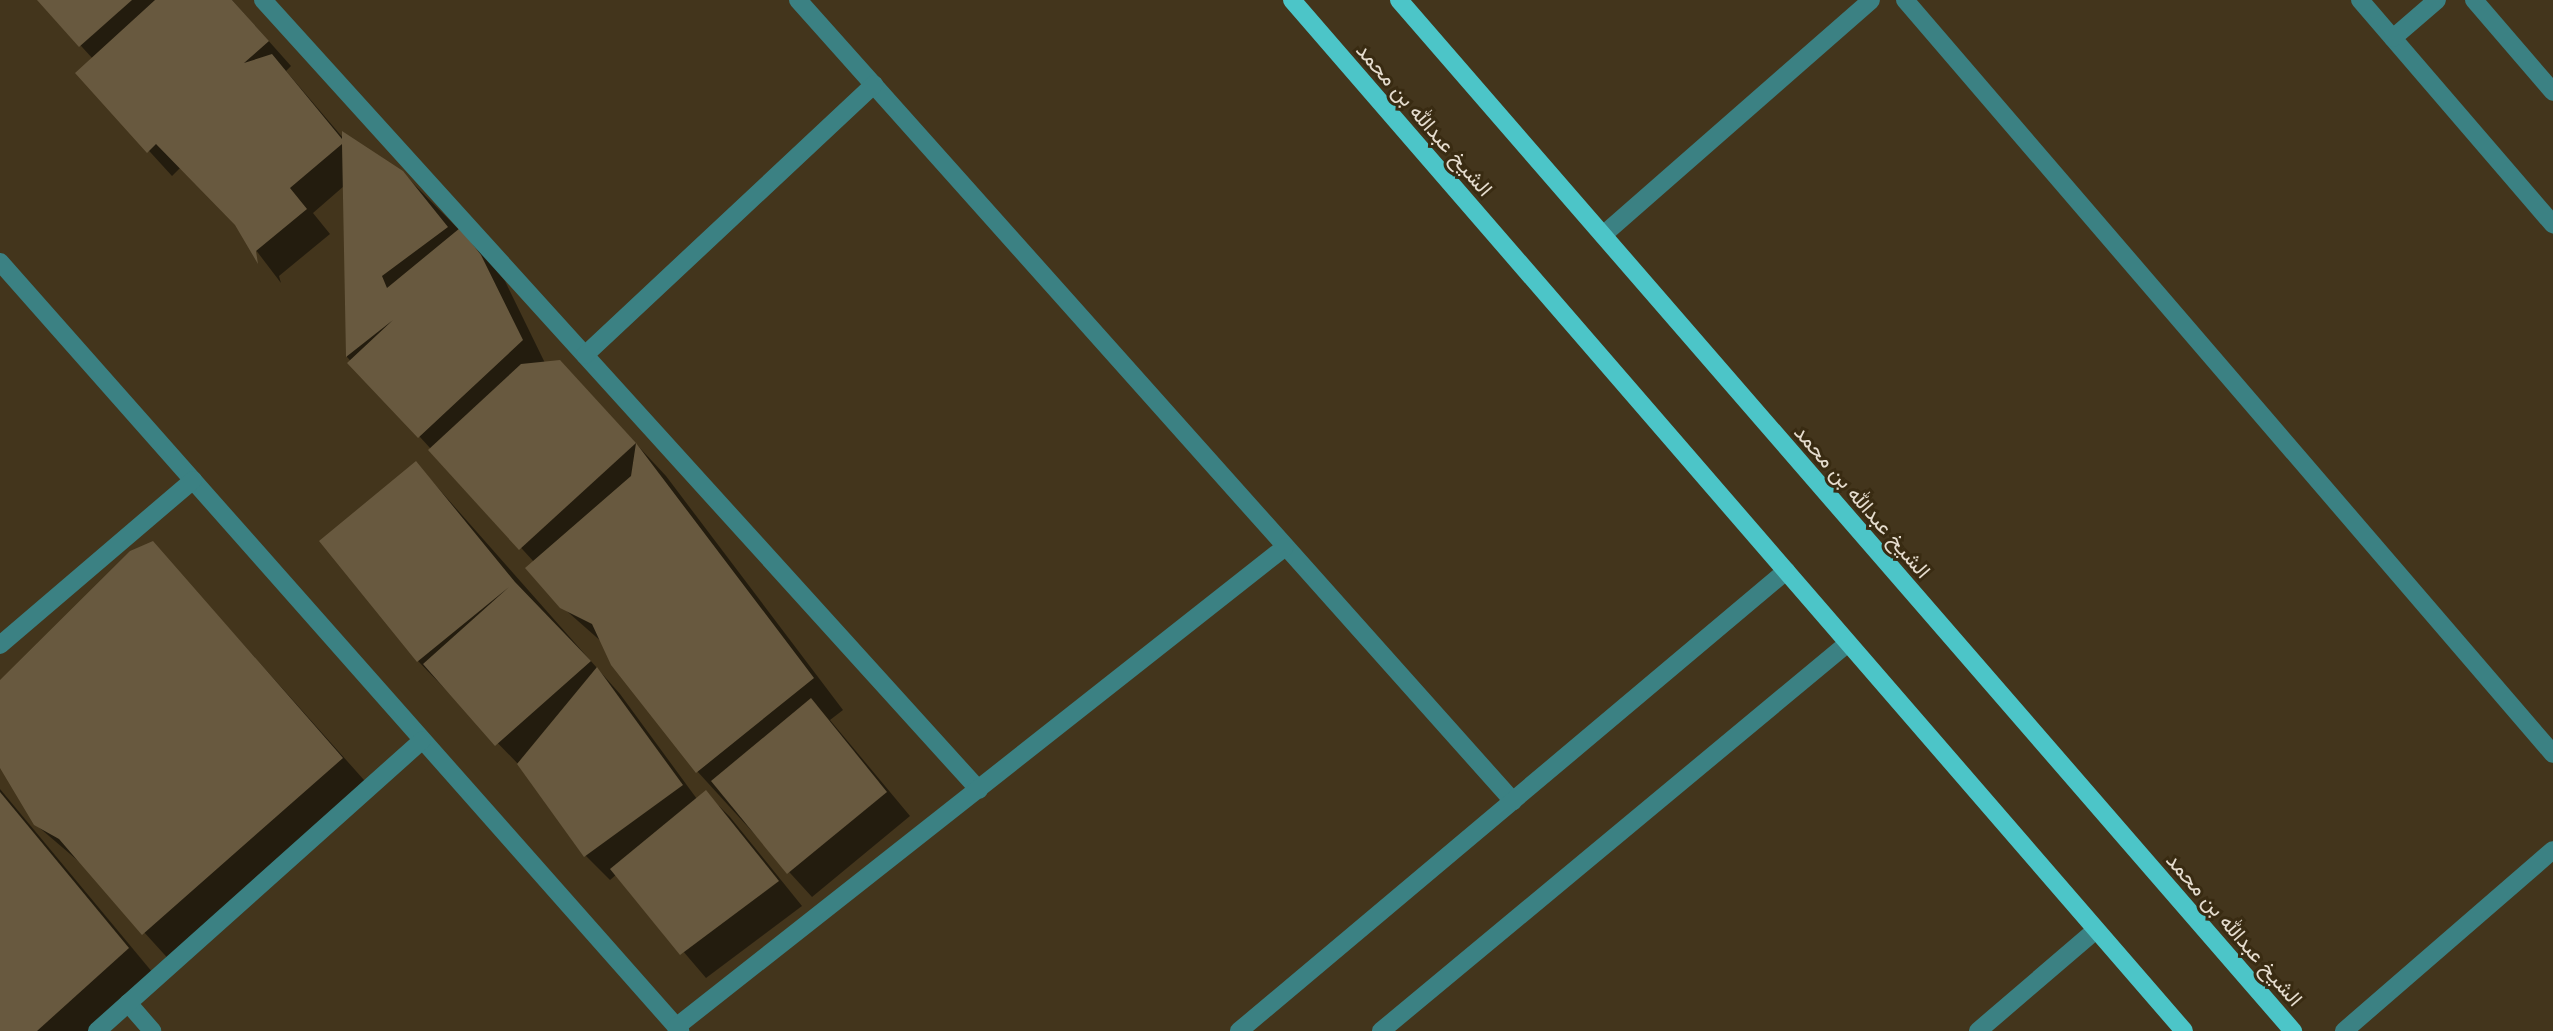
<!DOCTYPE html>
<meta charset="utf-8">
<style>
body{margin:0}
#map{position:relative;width:2553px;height:1031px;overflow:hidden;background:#43351c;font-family:Quicksand,Vazirmatn,sans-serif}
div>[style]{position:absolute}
.shadow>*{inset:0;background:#0007}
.building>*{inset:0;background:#68593f}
.minor>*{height:18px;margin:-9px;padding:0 9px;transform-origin:9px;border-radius:9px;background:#3b8183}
.major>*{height:18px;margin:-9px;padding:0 9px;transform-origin:9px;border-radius:9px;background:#4cc5c8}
span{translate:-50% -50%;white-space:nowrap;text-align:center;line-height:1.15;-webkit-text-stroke:6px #392b12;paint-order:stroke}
.street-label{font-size:21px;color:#e6ddcf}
</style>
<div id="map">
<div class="shadow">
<div style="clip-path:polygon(39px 0,232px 0,291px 66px,286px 71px,344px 139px,402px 172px,484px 255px,505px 281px,545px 363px,560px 362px,666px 476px,843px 710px,830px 720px,910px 816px,812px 897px,697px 771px,603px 643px,561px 606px,534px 562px,347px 357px,344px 186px,313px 213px,330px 234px,279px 276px,281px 283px,236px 224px,181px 167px,172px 176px,78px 73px,93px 59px)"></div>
<div style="clip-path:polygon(416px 463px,620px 694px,697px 799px,706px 793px,730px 817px,802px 906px,706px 978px,617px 874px,610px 880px,586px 856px,522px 768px,418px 661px,321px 541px)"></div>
<div style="clip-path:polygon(153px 543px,372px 789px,173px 964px,83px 865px,35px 824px,0 765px,0 683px)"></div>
<div style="clip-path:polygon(0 789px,158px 979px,101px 1031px,0 1031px)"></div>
</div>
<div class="building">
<div style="clip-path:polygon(37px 0,132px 0,79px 47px)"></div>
<div style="clip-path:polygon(155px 0,232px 0,269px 41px,244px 63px,272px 54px,342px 139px,342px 131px,403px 171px,448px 227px,382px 276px,387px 288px,460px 228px,481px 255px,523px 340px,418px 438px,347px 363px,393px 320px,346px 357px,342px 144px,290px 188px,307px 209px,256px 251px,258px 264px,235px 225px,156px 144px,147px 153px,75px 73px)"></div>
<div style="clip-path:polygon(560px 360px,636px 443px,519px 550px,428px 450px,521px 364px)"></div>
<div style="clip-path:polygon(636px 443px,814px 678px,696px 773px,611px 665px,592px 624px,560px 608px,525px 568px,631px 476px)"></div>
<div style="clip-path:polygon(416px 461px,515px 582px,591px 661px,495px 746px,423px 664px,509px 587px,417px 662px,319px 541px)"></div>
<div style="clip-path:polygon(153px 541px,343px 758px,142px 935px,59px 839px,34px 825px,0 768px,0 680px,130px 551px)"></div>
<div style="clip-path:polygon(597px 667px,683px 785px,584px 857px,517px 764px)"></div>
<div style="clip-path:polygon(811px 698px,887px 792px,787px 874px,711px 781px)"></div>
<div style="clip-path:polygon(706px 790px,779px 881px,680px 955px,610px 869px)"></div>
<div style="clip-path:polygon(0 792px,129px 948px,37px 1031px,0 1031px)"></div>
</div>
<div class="minor">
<div style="left:263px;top:0;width:1066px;rotate:47.81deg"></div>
<div style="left:798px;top:0;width:1074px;rotate:48.25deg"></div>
<div style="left:1905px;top:0;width:994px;rotate:49.32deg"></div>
<div style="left:2360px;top:0;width:296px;rotate:49.3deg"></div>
<div style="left:2474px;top:0;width:121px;rotate:49.3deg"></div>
<div style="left:2393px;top:38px;width:58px;rotate:-40.8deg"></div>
<div style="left:1603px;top:235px;width:356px;rotate:-41.2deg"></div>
<div style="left:0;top:262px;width:1027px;rotate:48.51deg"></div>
<div style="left:585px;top:355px;width:396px;rotate:-43.1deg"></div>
<div style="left:0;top:645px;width:254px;rotate:-40.5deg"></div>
<div style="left:128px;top:1003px;width:37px;rotate:49deg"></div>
<div style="left:676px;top:1027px;width:775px;rotate:-38.24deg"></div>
<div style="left:97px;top:1031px;width:436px;rotate:-41.8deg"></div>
<div style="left:1239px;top:1031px;width:715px;rotate:-40.06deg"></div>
<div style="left:1381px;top:1031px;width:607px;rotate:-39.72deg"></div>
<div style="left:1978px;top:1031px;width:155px;rotate:-40.6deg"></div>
<div style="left:2344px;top:1031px;width:276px;rotate:-40.9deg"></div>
</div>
<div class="major">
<div style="left:1292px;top:0;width:1363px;rotate:49.13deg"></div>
<div style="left:1399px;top:0;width:1365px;rotate:49.07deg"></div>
</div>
<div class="street-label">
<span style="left:1425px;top:119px;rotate:49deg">الشيخ عبدالله بن محمد</span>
<span style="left:1863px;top:501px;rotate:49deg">الشيخ عبدالله بن محمد</span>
<span style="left:2235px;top:929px;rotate:49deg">الشيخ عبدالله بن محمد</span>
</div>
</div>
